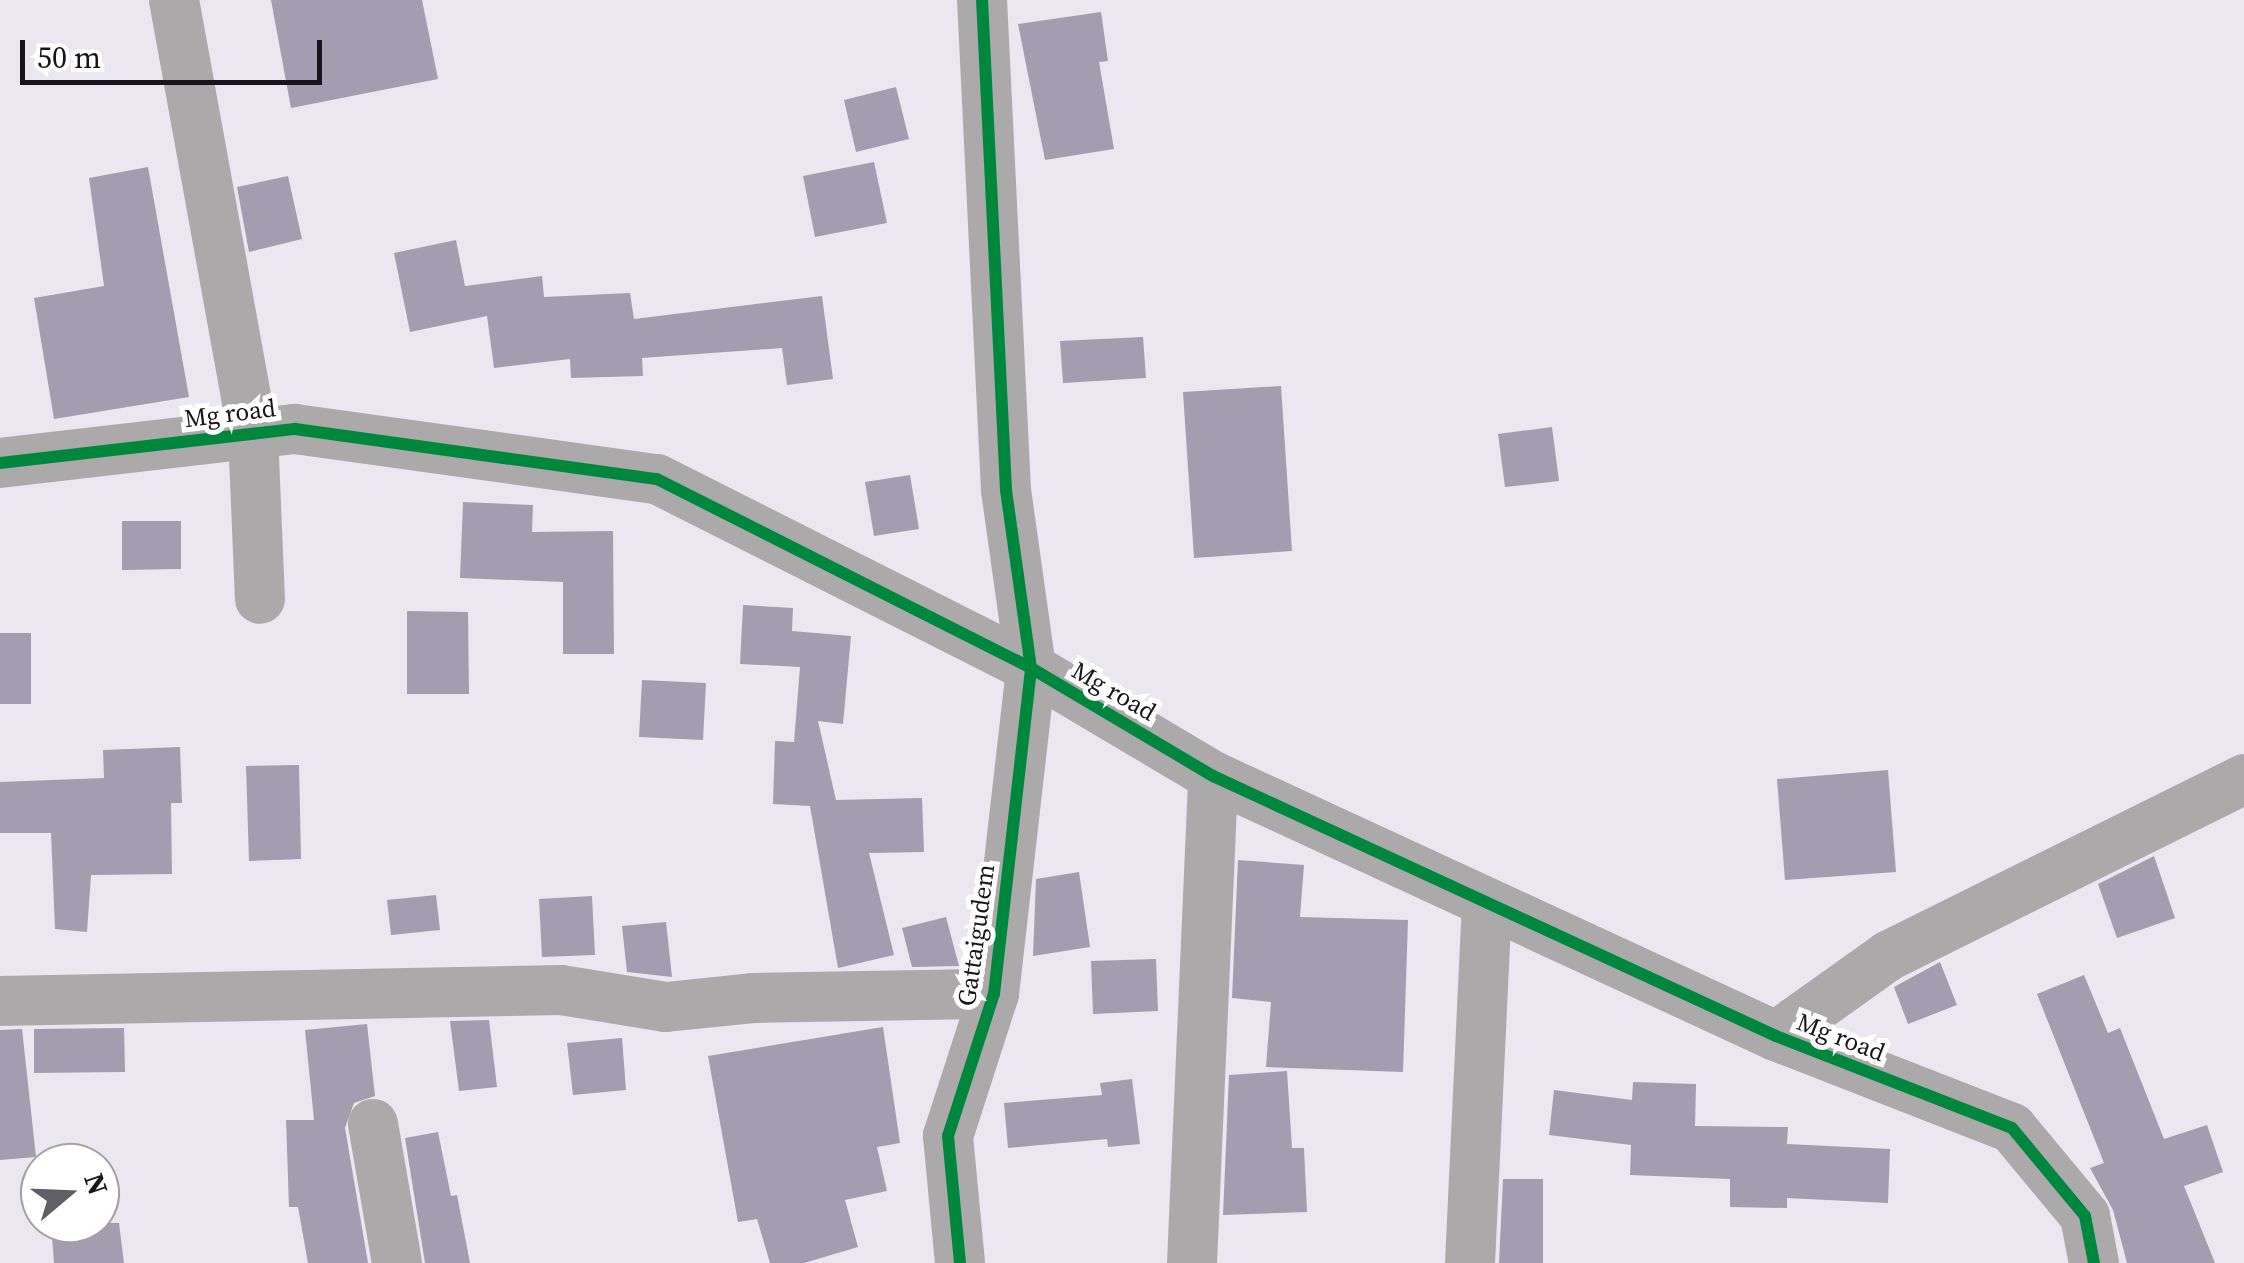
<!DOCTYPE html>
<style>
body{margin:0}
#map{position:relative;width:2244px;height:1263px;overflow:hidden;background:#ebe7f1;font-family:"Source Serif 4",serif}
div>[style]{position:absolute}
.building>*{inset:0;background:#a49caf}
.street>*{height:50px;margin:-25px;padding:0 25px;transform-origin:25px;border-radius:25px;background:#aca9ab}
.cycleway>*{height:12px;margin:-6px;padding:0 6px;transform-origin:6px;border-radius:6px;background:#00873e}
span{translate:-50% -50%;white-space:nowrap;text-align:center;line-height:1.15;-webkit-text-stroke:10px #fff;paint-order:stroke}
.street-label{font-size:25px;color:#17141b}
.north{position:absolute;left:20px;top:1143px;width:100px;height:100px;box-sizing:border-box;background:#fff;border:2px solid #a2a1a4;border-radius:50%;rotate:71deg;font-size:28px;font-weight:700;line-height:40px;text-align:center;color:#17141b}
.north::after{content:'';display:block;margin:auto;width:35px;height:45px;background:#615e66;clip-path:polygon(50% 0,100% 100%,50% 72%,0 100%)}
.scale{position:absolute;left:20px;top:40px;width:302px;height:45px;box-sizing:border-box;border:5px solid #17141b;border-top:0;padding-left:12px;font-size:30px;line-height:35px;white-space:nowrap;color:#17141b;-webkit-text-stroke:8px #fff;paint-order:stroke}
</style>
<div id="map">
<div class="building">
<div style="clip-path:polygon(271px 0,422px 0,438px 79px,291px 108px)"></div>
<div style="clip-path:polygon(1101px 12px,1108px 61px,1099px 62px,1114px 149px,1045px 160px,1018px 24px)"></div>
<div style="clip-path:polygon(896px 87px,909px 139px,856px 152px,844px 100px)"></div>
<div style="clip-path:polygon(874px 162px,887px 223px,815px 237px,803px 176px)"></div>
<div style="clip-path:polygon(148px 167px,189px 397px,54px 419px,34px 298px,104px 286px,89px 178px)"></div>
<div style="clip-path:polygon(288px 176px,302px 239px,249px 252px,237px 187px)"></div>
<div style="clip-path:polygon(456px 240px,465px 286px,542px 276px,544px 297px,630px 293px,634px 319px,822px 296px,833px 379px,787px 385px,782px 348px,642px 358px,643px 376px,571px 378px,570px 359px,494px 368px,487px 316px,410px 332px,394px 253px)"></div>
<div style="clip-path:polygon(1143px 337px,1146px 378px,1063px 383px,1060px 341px)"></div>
<div style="clip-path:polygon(1281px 386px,1292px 551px,1194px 558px,1183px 392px)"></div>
<div style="clip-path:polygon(1552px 427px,1559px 481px,1505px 487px,1498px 434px)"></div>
<div style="clip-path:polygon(910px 475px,919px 529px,874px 536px,865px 482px)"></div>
<div style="clip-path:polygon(463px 502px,533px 505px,532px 532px,613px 531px,614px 654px,563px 654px,563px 582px,460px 578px)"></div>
<div style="clip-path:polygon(122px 521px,181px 521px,181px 569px,122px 570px)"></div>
<div style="clip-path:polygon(743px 605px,793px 608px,792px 631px,851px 636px,843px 724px,818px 721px,836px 800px,922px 798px,924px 852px,869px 853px,894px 955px,838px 968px,810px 806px,773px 804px,775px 741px,794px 742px,800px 667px,740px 664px)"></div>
<div style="clip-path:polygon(407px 611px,468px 612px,469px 694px,407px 694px)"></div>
<div style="clip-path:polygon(0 633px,31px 633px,31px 704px,0 704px)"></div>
<div style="clip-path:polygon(642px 680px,706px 683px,703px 740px,639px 737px)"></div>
<div style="clip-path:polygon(180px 747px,182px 803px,171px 803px,172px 874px,91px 875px,87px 932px,55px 929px,51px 833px,0 833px,0 782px,104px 778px,103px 750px)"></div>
<div style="clip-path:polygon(299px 765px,301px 859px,249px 861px,246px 766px)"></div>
<div style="clip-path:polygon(1888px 770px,1896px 872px,1785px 880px,1777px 779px)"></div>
<div style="clip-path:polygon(2154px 856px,2175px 918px,2117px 938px,2098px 884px)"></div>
<div style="clip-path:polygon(1238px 860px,1304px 865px,1300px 917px,1408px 920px,1403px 1072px,1266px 1067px,1271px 1002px,1232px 998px)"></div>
<div style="clip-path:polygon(1079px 872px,1090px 947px,1033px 956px,1036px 879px)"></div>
<div style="clip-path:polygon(436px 895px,440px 930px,391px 935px,387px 900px)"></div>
<div style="clip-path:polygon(592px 896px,595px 955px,542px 957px,539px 899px)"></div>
<div style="clip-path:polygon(946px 917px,959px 966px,912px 967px,902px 928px)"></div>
<div style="clip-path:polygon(666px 922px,672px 977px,627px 972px,622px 926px)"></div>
<div style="clip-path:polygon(1156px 959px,1158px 1011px,1093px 1014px,1091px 961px)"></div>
<div style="clip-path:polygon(1940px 962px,1957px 1005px,1908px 1024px,1894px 987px)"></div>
<div style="clip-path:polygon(2084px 975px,2108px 1033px,2120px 1028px,2164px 1139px,2207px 1125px,2223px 1172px,2184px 1186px,2215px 1263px,2127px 1263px,2113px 1210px,2090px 1168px,2104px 1163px,2037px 994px)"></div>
<div style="clip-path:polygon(489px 1020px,497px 1087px,459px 1091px,450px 1021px)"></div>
<div style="clip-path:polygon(367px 1024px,375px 1096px,354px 1103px,345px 1128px,368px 1263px,308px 1263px,298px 1207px,289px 1207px,286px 1120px,314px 1120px,305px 1030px)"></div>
<div style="clip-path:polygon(883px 1027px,900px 1143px,877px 1147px,887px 1191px,845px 1200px,858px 1247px,804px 1263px,770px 1263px,757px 1219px,738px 1222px,708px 1056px)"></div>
<div style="clip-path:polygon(124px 1028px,125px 1072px,34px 1073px,34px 1029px)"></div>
<div style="clip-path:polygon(22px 1029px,36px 1157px,0 1160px,0 1030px)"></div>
<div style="clip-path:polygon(622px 1038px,626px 1090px,573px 1095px,567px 1043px)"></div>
<div style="clip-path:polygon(1287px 1071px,1292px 1148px,1304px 1148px,1307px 1212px,1223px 1215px,1229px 1075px)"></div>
<div style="clip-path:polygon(1132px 1079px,1140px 1144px,1108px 1147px,1107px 1139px,1008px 1148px,1004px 1103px,1102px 1095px,1100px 1083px)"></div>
<div style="clip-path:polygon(1633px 1082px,1696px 1084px,1695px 1126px,1788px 1127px,1787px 1144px,1890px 1149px,1888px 1203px,1787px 1198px,1787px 1208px,1730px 1207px,1730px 1179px,1630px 1175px,1631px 1145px,1549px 1135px,1554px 1090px,1632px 1100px)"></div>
<div style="clip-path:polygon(438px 1132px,451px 1196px,457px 1195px,470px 1263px,425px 1263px,405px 1138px)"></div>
<div style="clip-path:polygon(1503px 1179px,1543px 1179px,1543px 1263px,1499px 1263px)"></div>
<div style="clip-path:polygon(51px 1223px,119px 1223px,124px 1263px,54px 1263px)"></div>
</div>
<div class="street">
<div style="left:174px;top:0;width:440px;rotate:79.7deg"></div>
<div style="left:253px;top:433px;width:166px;rotate:87.6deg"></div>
<div style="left:0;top:463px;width:297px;rotate:-6.6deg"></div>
<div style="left:295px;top:429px;width:365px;rotate:7.9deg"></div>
<div style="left:657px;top:479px;width:419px;rotate:26.8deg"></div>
<div style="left:1031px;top:668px;width:212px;rotate:30.7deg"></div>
<div style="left:1213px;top:776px;width:620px;rotate:24.79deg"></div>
<div style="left:1776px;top:1036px;width:253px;rotate:21.3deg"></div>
<div style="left:2012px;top:1128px;width:114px;rotate:50.3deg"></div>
<div style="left:2085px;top:1216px;width:48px;rotate:79.2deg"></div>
<div style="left:0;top:1001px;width:561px;rotate:-1.12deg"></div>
<div style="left:561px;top:990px;width:106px;rotate:9.2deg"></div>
<div style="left:666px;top:1007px;width:87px;rotate:-5.9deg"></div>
<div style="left:753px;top:998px;width:241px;rotate:-1deg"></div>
<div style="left:1776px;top:1036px;width:138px;rotate:-35.5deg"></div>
<div style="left:1888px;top:956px;width:398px;rotate:-26.4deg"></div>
<div style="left:373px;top:1124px;width:141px;rotate:80.2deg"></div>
<div style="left:960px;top:1263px;width:128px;rotate:-95.4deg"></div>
<div style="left:948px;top:1136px;width:149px;rotate:-72.1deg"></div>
<div style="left:994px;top:994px;width:328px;rotate:-83.5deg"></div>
<div style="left:1031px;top:668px;width:180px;rotate:-98deg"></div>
<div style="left:1006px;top:490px;width:491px;rotate:-92.8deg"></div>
<div style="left:1192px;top:1263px;width:487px;rotate:-87.5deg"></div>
<div style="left:1470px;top:1263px;width:357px;rotate:-87.3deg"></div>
</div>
<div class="cycleway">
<div style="left:0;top:463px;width:297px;rotate:-6.6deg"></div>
<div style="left:295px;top:429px;width:365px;rotate:7.9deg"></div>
<div style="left:657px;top:479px;width:419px;rotate:26.8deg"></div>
<div style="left:1031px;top:668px;width:212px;rotate:30.7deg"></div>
<div style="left:1213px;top:776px;width:620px;rotate:24.79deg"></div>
<div style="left:1776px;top:1036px;width:253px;rotate:21.3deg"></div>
<div style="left:2012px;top:1128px;width:114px;rotate:50.3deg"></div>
<div style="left:2085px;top:1216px;width:48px;rotate:79.2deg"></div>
<div style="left:960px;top:1263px;width:128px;rotate:-95.4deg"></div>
<div style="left:948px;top:1136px;width:149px;rotate:-72.1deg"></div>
<div style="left:994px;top:994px;width:328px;rotate:-83.5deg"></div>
<div style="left:1031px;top:668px;width:180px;rotate:-98deg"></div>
<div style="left:1006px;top:490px;width:491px;rotate:-92.8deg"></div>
</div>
<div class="street-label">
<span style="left:230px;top:413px;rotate:-7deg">Mg road</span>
<span style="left:1114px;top:691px;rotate:30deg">Mg road</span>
<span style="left:976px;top:935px;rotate:-82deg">Gattaigudem</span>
<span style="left:1841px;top:1037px;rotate:21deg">Mg road</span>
</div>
<div class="north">N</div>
<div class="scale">50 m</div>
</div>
